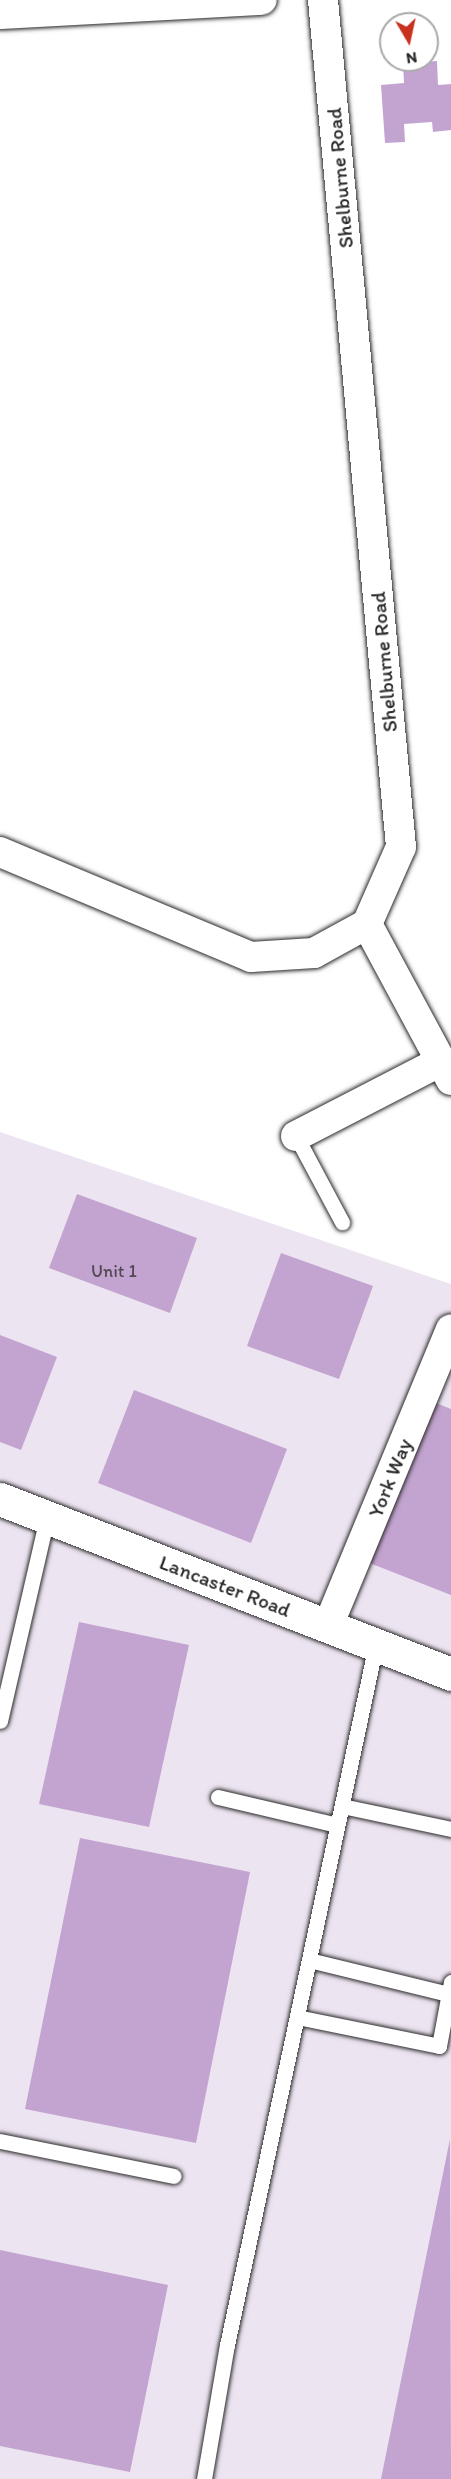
<!DOCTYPE html>
<style>
body{margin:0}
#map{position:relative;width:451px;height:2479px;overflow:hidden;background:#fff;font-family:Itim,sans-serif}
div>[style]{position:absolute}
.built>*{inset:0;background:#ede4f1}
.building>*{inset:0;background:#c3a4d0}
.roads{filter:drop-shadow(0 0 2px #2b2b2b) drop-shadow(0 0 2px #2b2b2b)}
.lane>*{height:15px;margin:-7.5px;padding:0 7.5px;transform-origin:7.5px;border-radius:7.5px;background:#fff}
.street>*{height:30px;margin:-15px;padding:0 15px;transform-origin:15px;border-radius:15px;background:#fff}
.secondary>*{height:33px;margin:-16.5px;padding:0 16.5px;transform-origin:16.5px;border-radius:16.5px;background:#fff}
span{translate:-50% -50%;white-space:nowrap;text-align:center;line-height:1.15;-webkit-text-stroke:4.5px #fff;paint-order:stroke}
.number-label{font-size:18px;color:#514954}
.number-label span{-webkit-text-stroke-width:0}
.street-label{font-size:21px;color:#2b2b2b}
.north{position:absolute;left:379px;top:12px;width:60px;height:60px;box-sizing:border-box;background:#fff;border:2px solid #aaa;border-radius:50%;rotate:171deg;font-size:16px;font-weight:700;line-height:24px;text-align:center;color:#2b2b2b}
.north::after{content:'';display:block;margin:auto;width:21px;height:27px;background:#c8321e;clip-path:polygon(50% 0,100% 100%,50% 72%,0 100%)}
</style>
<div id="map">
<div class="built">
<div style="clip-path:polygon(0 1132px,451px 1284px,451px 2479px,0 2479px)"></div>
</div>
<div class="building">
<div style="clip-path:polygon(437px 61px,438px 85px,451px 84px,451px 130px,433px 132px,432px 122px,404px 124px,405px 142px,385px 143px,381px 85px,404px 83px,403px 63px)"></div>
<div style="clip-path:polygon(77px 1194px,197px 1238px,170px 1313px,49px 1268px)"></div>
<div style="clip-path:polygon(281px 1253px,373px 1286px,339px 1379px,247px 1346px)"></div>
<div style="clip-path:polygon(0 1335px,57px 1357px,21px 1450px,0 1442px)"></div>
<div style="clip-path:polygon(134px 1390px,287px 1449px,251px 1543px,98px 1483px)"></div>
<div style="clip-path:polygon(431px 1401px,451px 1409px,451px 1595px,367px 1562px)"></div>
<div style="clip-path:polygon(79px 1622px,189px 1645px,149px 1827px,39px 1804px)"></div>
<div style="clip-path:polygon(80px 1838px,250px 1872px,196px 2143px,25px 2109px)"></div>
<div style="clip-path:polygon(450px 2139px,451px 2479px,381px 2479px)"></div>
<div style="clip-path:polygon(0 2250px,168px 2285px,130px 2472px,0 2446px)"></div>
</div>
<div class="roads">
<div class="lane">
<div style="left:296px;top:1136px;width:98px;rotate:61.9deg"></div>
<div style="left:0;top:1721px;width:209px;rotate:-77deg"></div>
<div style="left:218px;top:1797px;width:122px;rotate:13.2deg"></div>
<div style="left:342px;top:1806px;width:111px;rotate:11.9deg"></div>
<div style="left:309px;top:1960px;width:144px;rotate:13.7deg"></div>
<div style="left:297px;top:2017px;width:145px;rotate:11.5deg"></div>
<div style="left:439px;top:2046px;width:65px;rotate:-79.4deg"></div>
<div style="left:0;top:2141px;width:177px;rotate:11.4deg"></div>
<div style="left:204px;top:2479px;width:136px;rotate:-80.3deg"></div>
<div style="left:227px;top:2345px;width:717px;rotate:-78deg"></div>
</div>
<div class="street">
<div style="left:0;top:14px;width:262px;rotate:-3.1deg"></div>
<div style="left:0;top:852px;width:272px;rotate:22.7deg"></div>
<div style="left:251px;top:957px;width:63px;rotate:-3.6deg"></div>
<div style="left:314px;top:953px;width:60px;rotate:-28.7deg"></div>
<div style="left:367px;top:924px;width:84px;rotate:-66.2deg"></div>
<div style="left:401px;top:847px;width:851px;rotate:-95.26deg"></div>
<div style="left:367px;top:924px;width:177px;rotate:61.7deg"></div>
<div style="left:296px;top:1136px;width:163px;rotate:-27.3deg"></div>
<div style="left:328px;top:1626px;width:321px;rotate:-67.5deg"></div>
</div>
<div class="secondary">
<div style="left:0;top:1499px;width:484px;rotate:21.2deg"></div>
</div>
</div>
<div class="number-label">
<span style="left:114px;top:1271px">Unit 1</span>
</div>
<div class="street-label">
<span style="left:340px;top:178px;rotate:-95deg">Shelburne Road</span>
<span style="left:384px;top:662px;rotate:-95deg">Shelburne Road</span>
<span style="left:390px;top:1478px;rotate:-68deg">York Way</span>
<span style="left:225px;top:1586px;rotate:21deg">Lancaster Road</span>
</div>
<div class="north">N</div>
</div>
